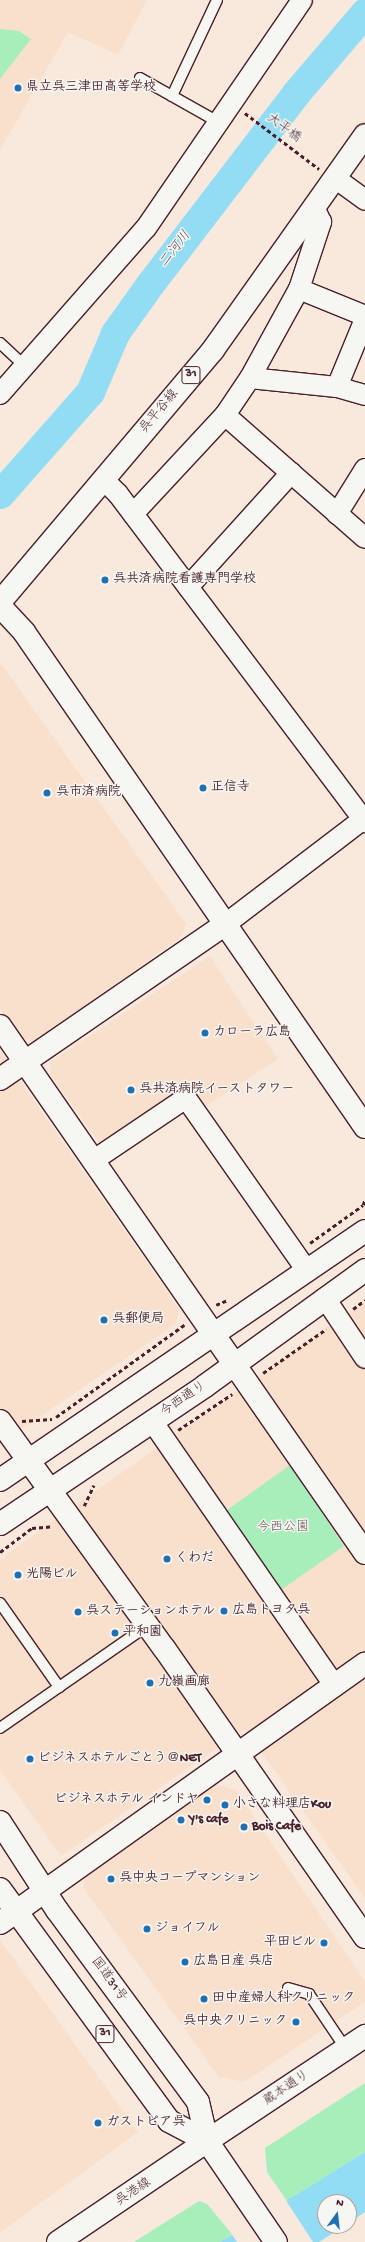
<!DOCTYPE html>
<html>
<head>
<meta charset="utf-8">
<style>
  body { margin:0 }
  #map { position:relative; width:365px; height:2242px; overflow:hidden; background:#f8e9dc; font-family:"Gochi Hand","Klee One",sans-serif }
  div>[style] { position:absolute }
  .built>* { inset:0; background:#f9e0cd }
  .green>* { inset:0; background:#a7eeba }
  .water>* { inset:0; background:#93ddf4 }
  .pier>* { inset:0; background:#f8e9dc }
  .river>* { height:29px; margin:-14.5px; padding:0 14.5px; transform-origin:14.5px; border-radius:14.5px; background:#93ddf4 }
  .path>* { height:2.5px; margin-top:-1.25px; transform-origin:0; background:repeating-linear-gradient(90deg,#4a1f2b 0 4px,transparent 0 7px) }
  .roads { filter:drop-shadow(1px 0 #4a1f2b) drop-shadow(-1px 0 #4a1f2b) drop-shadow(0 1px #4a1f2b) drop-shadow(0 -1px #4a1f2b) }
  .service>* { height:10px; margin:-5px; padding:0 5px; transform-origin:5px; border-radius:5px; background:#f6f6f2 }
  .minor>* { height:20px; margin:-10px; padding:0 10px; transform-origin:10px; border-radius:10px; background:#f6f6f2 }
  .tertiary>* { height:22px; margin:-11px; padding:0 11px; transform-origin:11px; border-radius:11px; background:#f6f6f2 }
  .secondary>* { height:22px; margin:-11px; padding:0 11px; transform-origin:11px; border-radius:11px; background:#f6f6f2 }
  .primary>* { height:22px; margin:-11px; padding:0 11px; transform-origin:11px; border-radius:11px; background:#f6f6f2 }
  .trunk>* { height:22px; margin:-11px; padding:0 11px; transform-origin:11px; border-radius:11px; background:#f6f6f2 }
  .dots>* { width:11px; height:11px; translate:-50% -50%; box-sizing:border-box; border:2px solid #f6f6f2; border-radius:50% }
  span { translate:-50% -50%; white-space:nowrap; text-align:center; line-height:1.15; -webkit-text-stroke:3px #f6f6f2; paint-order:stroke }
  .shield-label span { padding:1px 3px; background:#f6f6f2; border:1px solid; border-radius:3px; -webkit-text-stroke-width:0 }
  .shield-label { font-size:12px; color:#4a1f2b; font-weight:700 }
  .poi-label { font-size:13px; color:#4a1f2b; font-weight:700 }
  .left { translate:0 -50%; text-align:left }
  .right { translate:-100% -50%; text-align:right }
  .street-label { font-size:13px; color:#4a1f2b }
  .park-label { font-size:13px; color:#61534f }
  .water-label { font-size:14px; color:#5c4e5d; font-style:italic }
  .north { position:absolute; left:317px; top:2194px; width:40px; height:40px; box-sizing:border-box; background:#f6f6f2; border:1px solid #b1a0a2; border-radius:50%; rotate:15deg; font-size:11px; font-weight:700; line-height:16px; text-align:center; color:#4a1f2b }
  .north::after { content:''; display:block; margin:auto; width:14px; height:18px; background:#1f6fb2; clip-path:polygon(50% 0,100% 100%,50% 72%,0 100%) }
</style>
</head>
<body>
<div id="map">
  <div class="built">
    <i style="clip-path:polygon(0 0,147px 0,118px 55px,68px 32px,0 150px)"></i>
    <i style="clip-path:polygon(0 662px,186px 924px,182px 936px,33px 1043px,17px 1034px,0 1008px)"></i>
    <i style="clip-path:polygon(210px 956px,278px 1059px,200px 1110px,187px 1089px,103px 1148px,51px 1076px,50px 1062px)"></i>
    <i style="clip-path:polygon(0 1052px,179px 1309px,176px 1324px,0 1444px)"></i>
    <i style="clip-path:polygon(365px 1300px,365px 1898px,245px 1729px,61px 1856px,0 1770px,0 1559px)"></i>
    <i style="clip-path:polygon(217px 1784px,236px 1790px,365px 1982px,365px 2002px,244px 2082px,219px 2077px,83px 1887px,86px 1877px)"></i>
    <i style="clip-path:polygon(0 1940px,138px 2132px,1px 2232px,0 2231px)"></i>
  </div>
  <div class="green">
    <i style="clip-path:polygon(0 29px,19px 31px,31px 39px,0 79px)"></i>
    <i style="clip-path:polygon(290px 1465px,344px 1546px,278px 1592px,223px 1513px)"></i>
    <i style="clip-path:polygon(365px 2083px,365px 2152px,287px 2201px,267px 2172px,265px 2148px)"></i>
    <i style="clip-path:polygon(199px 2201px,207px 2204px,232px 2234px,220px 2242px,134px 2242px)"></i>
  </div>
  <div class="water">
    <i style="clip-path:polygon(365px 2152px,365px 2212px,349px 2223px,349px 2202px,325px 2202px,325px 2226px,344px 2226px,319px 2242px,220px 2242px)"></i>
  </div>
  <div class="pier">
    <i style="clip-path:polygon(285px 2199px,313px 2242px,237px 2242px,231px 2233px)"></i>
  </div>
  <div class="river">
    <i style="left:0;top:494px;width:136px;rotate:-48.6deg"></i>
    <i style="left:90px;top:392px;width:64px;rotate:-67deg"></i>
    <i style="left:115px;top:333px;width:60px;rotate:-54.5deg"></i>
    <i style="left:150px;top:284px;width:240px;rotate:-52.6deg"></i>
    <i style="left:296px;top:93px;width:106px;rotate:-49.6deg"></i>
  </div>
  <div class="path">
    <i style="left:245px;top:113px;width:93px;rotate:37.1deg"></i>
    <i style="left:310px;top:1243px;width:65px;rotate:-35.6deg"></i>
    <i style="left:363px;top:1205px;width:6px;rotate:-72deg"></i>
    <i style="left:216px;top:1305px;width:13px;rotate:-23deg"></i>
    <i style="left:353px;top:1309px;width:15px;rotate:-37deg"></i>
    <i style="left:263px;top:1373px;width:77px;rotate:-34.9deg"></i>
    <i style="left:56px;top:1417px;width:158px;rotate:-35.7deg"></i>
    <i style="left:22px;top:1421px;width:30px;rotate:-4deg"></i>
    <i style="left:178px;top:1430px;width:65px;rotate:-33.7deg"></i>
    <i style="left:84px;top:1506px;width:23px;rotate:-65deg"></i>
    <i style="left:0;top:1552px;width:40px;rotate:-37deg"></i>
    <i style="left:32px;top:1528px;width:21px;rotate:-5deg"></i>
  </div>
  <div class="roads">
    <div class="service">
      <i style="left:140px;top:78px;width:90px;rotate:29.4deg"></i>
      <i style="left:172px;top:96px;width:106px;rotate:-64.9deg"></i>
      <i style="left:0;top:343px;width:35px;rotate:43deg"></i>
      <i style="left:0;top:1603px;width:103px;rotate:54.9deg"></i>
      <i style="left:0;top:1728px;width:180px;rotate:-34.8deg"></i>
      <i style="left:288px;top:1988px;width:22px;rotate:16deg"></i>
      <i style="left:309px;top:1994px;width:66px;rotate:56.1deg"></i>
    </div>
    <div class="minor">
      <i style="left:335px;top:178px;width:37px;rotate:36deg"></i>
      <i style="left:299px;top:289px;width:71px;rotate:22.2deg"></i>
      <i style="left:250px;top:378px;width:87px;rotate:5.9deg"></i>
      <i style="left:337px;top:387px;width:29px;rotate:16deg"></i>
      <i style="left:337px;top:387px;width:74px;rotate:-67.6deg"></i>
      <i style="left:0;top:394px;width:221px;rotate:-48.7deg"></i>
      <i style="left:146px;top:228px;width:276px;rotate:-55.6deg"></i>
      <i style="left:225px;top:415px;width:186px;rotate:41.3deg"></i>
      <i style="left:104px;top:480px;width:20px;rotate:45deg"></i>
      <i style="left:118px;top:494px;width:411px;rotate:53deg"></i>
      <i style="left:133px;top:514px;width:135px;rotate:-47.1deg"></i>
      <i style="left:225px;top:415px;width:45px;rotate:-56deg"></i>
      <i style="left:250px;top:378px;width:102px;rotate:-61.2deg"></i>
      <i style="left:299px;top:289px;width:71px;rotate:-71.8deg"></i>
      <i style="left:321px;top:222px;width:17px;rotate:-115deg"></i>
      <i style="left:337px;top:514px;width:53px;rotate:-58.1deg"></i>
      <i style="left:188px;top:587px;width:154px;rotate:-47.9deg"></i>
      <i style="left:227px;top:923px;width:173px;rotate:-37.3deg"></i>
      <i style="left:94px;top:1160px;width:111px;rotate:-34deg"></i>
      <i style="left:186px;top:1098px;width:211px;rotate:55deg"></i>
      <i style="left:325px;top:1298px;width:72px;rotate:56.3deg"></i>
      <i style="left:152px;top:1421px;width:322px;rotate:55.4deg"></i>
    </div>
    <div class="tertiary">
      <i style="left:0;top:606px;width:35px;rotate:47deg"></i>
      <i style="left:24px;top:632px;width:601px;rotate:55.44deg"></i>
      <i style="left:0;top:1026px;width:641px;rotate:55.29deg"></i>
      <i style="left:0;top:1079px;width:275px;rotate:-34.5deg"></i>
      <i style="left:0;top:1421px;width:280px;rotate:54.2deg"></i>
      <i style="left:164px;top:1648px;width:352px;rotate:55.2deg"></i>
      <i style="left:0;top:1480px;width:442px;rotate:-34.3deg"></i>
      <i style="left:0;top:1524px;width:247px;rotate:-33.9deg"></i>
      <i style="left:205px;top:1386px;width:198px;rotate:-35.9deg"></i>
      <i style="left:0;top:1923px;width:448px;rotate:-35.4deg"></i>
      <i style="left:207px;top:2141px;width:190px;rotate:-33.6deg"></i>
    </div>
    <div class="secondary">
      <i style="left:58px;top:2242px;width:180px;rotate:-34.1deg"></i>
    </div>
    <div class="primary">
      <i style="left:0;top:602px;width:330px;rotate:-49.8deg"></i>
      <i style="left:213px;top:350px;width:263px;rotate:-54.7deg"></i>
    </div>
    <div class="trunk">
      <i style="left:0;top:1822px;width:105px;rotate:57.1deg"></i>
      <i style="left:57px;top:1910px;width:238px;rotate:53.7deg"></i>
      <i style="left:198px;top:2102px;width:40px;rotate:77deg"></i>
      <i style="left:207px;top:2141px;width:122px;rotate:55.7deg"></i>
      <i style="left:0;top:1889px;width:287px;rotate:53.9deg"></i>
      <i style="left:169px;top:2121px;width:43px;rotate:27.8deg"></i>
    </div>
  </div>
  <div class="dots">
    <i style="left:18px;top:88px;background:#1f6fb2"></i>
    <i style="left:105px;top:580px;background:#1f6fb2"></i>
    <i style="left:203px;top:788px;background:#1f6fb2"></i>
    <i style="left:47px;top:793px;background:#1f6fb2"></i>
    <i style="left:205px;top:1033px;background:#1f6fb2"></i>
    <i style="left:131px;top:1090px;background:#1f6fb2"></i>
    <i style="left:104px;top:1320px;background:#1f6fb2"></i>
    <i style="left:167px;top:1559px;background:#1f6fb2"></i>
    <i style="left:18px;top:1575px;background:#1f6fb2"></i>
    <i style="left:224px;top:1611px;background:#1f6fb2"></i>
    <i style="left:78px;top:1612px;background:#1f6fb2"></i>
    <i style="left:115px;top:1633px;background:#1f6fb2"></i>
    <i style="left:150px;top:1683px;background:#1f6fb2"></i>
    <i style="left:30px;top:1759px;background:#1f6fb2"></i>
    <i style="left:207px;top:1800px;background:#1f6fb2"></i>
    <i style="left:225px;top:1805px;background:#1f6fb2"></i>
    <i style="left:181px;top:1820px;background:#1f6fb2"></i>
    <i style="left:244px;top:1827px;background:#1f6fb2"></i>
    <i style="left:111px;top:1879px;background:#1f6fb2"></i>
    <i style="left:147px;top:1929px;background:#1f6fb2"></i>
    <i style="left:324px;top:1943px;background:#1f6fb2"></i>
    <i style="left:185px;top:1962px;background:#1f6fb2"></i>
    <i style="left:204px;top:1999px;background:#1f6fb2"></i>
    <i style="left:296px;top:2022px;background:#1f6fb2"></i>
    <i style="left:98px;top:2123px;background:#1f6fb2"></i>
  </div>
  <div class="shield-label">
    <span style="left:191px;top:375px">31</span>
    <span style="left:105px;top:2034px">31</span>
  </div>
  <div class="poi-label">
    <span class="left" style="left:26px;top:88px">県立呉三津田高等学校</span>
    <span class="left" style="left:113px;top:580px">呉共済病院看護専門学校</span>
    <span class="left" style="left:211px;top:788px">正信寺</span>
    <span class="left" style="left:56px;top:793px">呉市済病院</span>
    <span class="left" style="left:213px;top:1033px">カローラ広島</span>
    <span class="left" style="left:139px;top:1090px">呉共済病院イーストタワー</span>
    <span class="left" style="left:112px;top:1320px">呉郵便局</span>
    <span class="left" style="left:175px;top:1559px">くわだ</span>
    <span class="left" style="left:26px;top:1575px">光陽ビル</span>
    <span class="left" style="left:232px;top:1611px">広島トヨタ呉</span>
    <span class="left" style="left:86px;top:1612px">呉ステーションホテル</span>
    <span class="left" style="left:123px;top:1633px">平和園</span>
    <span class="left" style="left:158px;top:1683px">九嶺画廊</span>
    <span class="left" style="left:38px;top:1759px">ビジネスホテルごとう＠NET</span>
    <span class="right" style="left:199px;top:1800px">ビジネスホテル インドヤ</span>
    <span class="left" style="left:233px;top:1805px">小さな料理店Kou</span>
    <span class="left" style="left:189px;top:1820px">Y's cafe</span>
    <span class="left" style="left:252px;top:1827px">Bois Cafe</span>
    <span class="left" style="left:119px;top:1879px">呉中央コープマンション</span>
    <span class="left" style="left:155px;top:1929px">ジョイフル</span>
    <span class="right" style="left:316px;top:1943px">平田ビル</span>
    <span class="left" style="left:193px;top:1962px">広島日産 呉店</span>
    <span class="left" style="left:212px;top:1999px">田中産婦人科クリニック</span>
    <span class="right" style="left:287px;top:2022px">呉中央クリニック</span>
    <span class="left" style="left:106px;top:2123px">ガストピア呉</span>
  </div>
  <div class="street-label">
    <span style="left:283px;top:129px;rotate:37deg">大平橋</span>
    <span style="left:160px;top:412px;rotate:-50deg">呉平谷線</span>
    <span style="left:184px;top:1400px;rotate:-34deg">今西通り</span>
    <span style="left:108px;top:1980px;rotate:54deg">国道31号</span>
    <span style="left:287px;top:2089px;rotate:-34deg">蔵本通り</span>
    <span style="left:134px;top:2193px;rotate:-33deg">呉港線</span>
  </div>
  <div class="park-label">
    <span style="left:283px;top:1528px">今西公園</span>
  </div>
  <div class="water-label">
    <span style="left:176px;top:250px;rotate:-52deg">二河川</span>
  </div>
  <div class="north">N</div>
</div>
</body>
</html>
